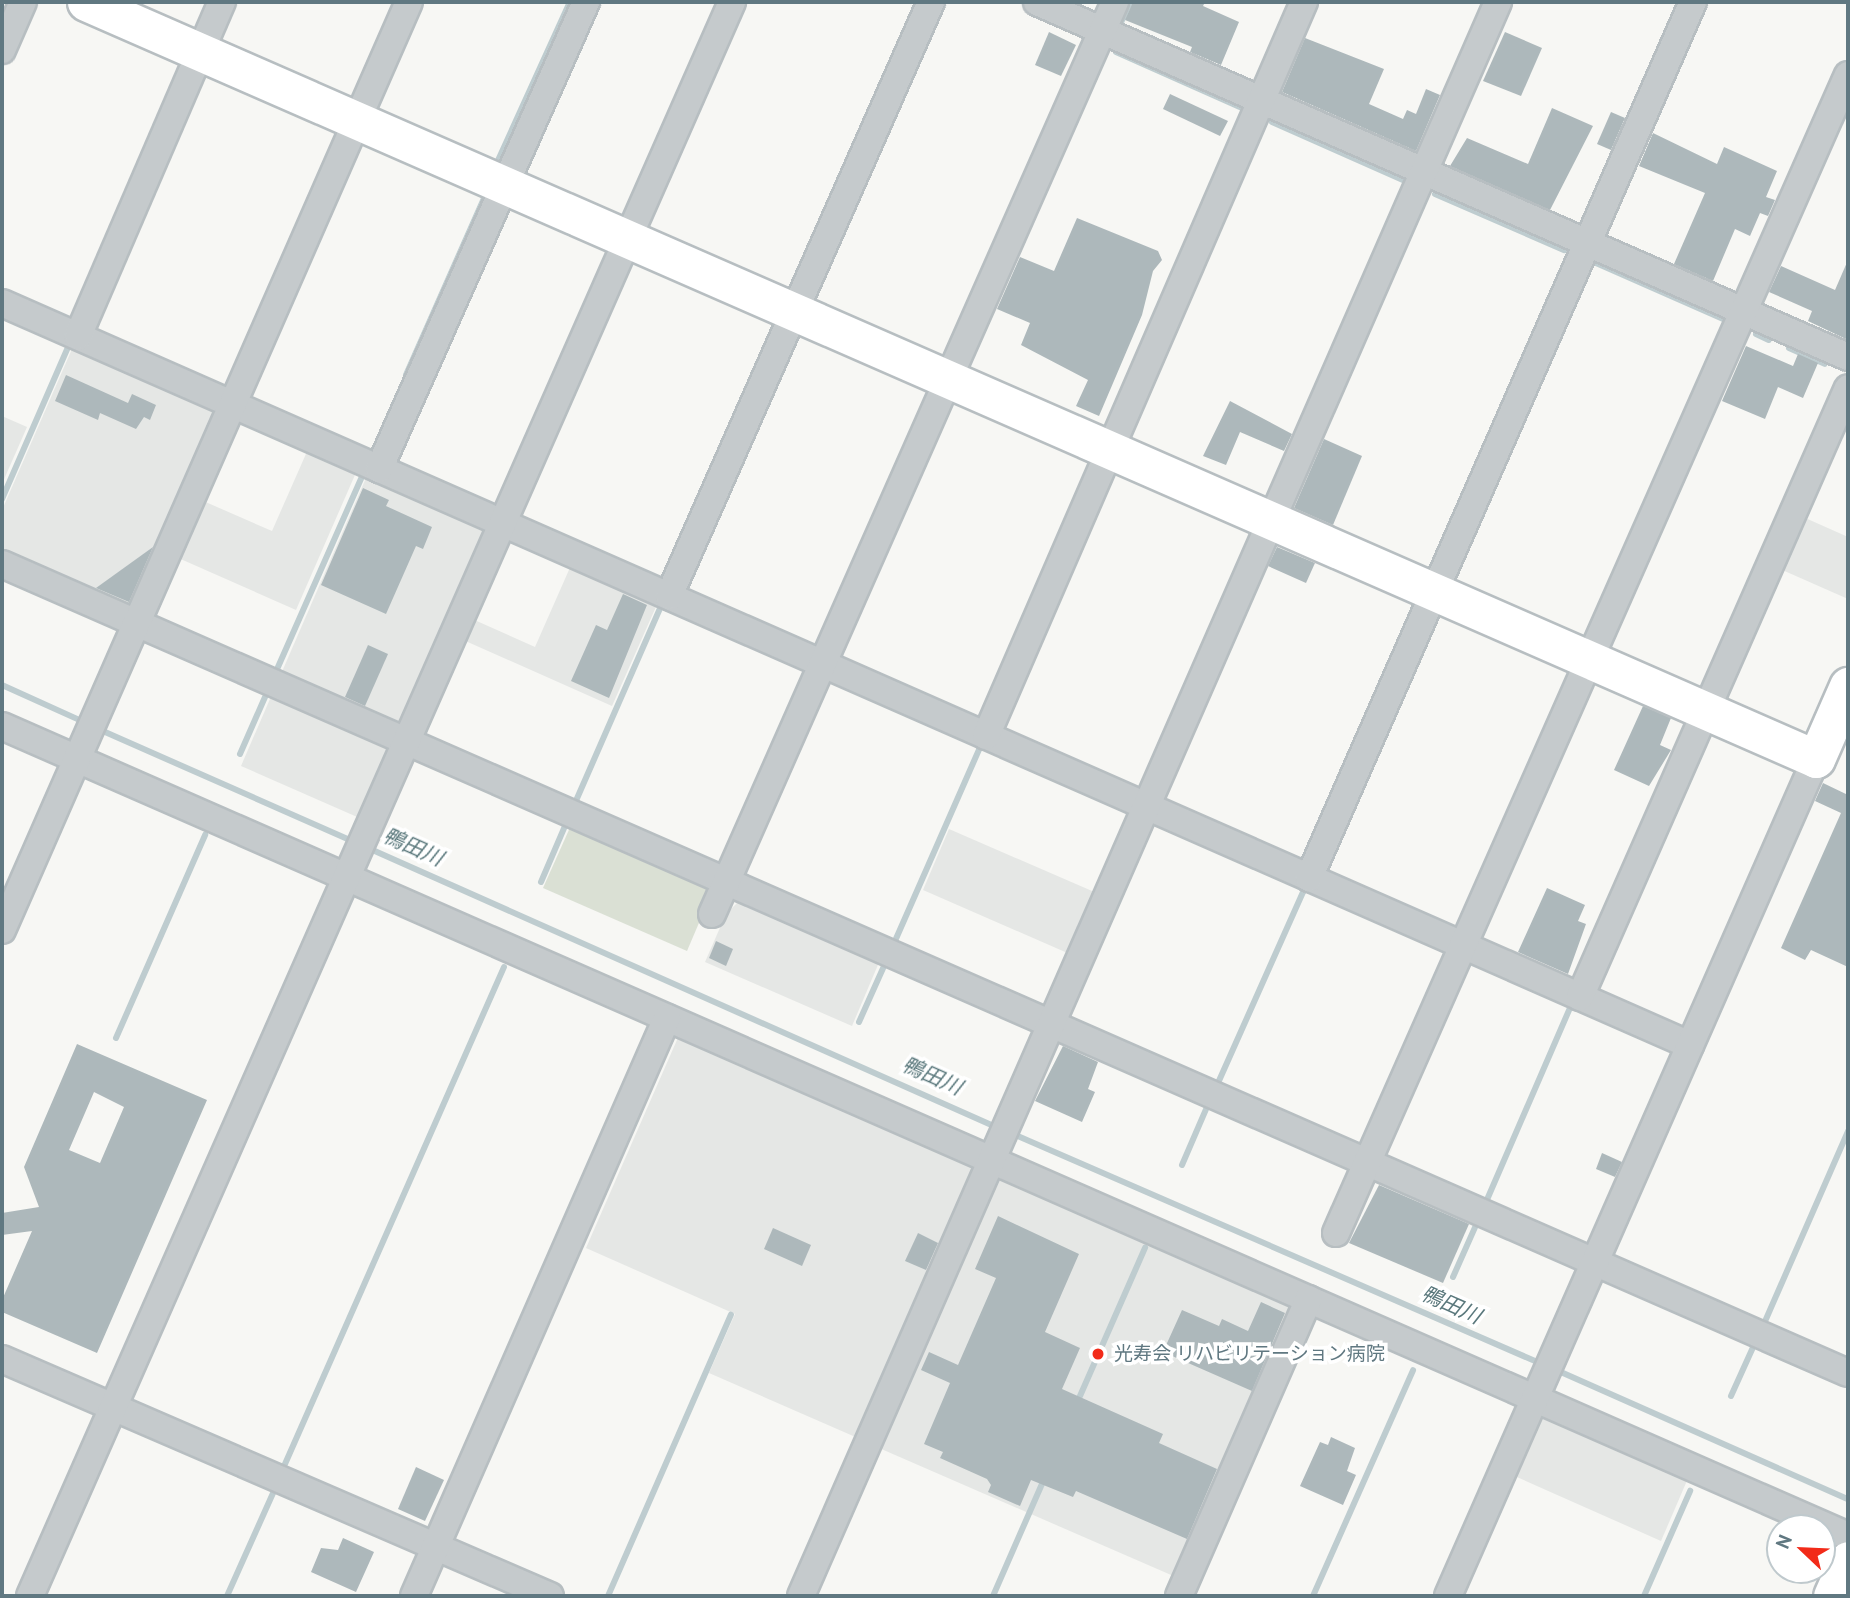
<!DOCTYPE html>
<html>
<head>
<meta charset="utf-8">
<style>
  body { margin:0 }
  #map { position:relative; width:1850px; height:1598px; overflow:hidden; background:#f7f7f4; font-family:"PT Sans","Noto Sans JP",sans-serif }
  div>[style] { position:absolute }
  .built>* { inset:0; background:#e5e7e5 }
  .green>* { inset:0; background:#dae0d4 }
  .stream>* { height:6px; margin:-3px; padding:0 3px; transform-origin:3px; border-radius:3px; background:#becccf }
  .building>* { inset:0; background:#adb8bb }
  .roads { filter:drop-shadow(2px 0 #b7bec1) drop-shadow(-2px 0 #b7bec1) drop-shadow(0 2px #b7bec1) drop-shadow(0 -2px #b7bec1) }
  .street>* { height:26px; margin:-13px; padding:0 13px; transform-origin:13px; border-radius:13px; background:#c5cacc }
  .secondary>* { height:37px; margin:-18.5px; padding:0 18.5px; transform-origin:18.5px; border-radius:18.5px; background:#fff }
  .dots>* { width:19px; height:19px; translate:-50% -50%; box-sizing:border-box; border:4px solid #fff; border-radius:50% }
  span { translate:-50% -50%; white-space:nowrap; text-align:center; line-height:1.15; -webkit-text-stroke:7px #fff; paint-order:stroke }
  .poi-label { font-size:19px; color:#607881 }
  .left { translate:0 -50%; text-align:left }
  .water-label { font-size:21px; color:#5a787c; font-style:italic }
  .frame { position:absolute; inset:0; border:4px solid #607881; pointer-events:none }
  .north { position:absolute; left:1766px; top:1514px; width:70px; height:70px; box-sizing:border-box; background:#fff; border:2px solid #bfc9cd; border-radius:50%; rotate:293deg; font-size:19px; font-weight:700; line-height:28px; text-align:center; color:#607881 }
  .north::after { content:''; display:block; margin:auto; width:24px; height:32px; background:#f22b19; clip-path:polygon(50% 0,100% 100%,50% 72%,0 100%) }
</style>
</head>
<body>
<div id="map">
  <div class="built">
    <i style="clip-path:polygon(75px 342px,216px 404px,220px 414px,135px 606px,127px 608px,2px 553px,2px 510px)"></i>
    <i style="clip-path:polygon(2px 416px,27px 427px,2px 484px)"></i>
    <i style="clip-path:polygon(309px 447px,358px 468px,296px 610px,176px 557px,201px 500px,272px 531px)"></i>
    <i style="clip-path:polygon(369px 471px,485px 522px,487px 532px,405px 719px,395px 724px,281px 674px)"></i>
    <i style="clip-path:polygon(1803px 517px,1848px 537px,1848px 599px,1780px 569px)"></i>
    <i style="clip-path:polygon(572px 563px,659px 600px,612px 706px,461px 639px,470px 618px,535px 647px)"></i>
    <i style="clip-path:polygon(273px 692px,389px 742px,392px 754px,364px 820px,241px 766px)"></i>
    <i style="clip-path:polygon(949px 829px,1099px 894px,1072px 955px,923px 890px)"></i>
    <i style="clip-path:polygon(741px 899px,880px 960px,852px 1026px,705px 962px,726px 914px)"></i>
    <i style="clip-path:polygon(680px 1033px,969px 1160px,973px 1172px,860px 1439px,709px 1373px,735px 1314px,586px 1248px)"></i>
    <i style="clip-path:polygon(999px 1175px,1297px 1306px,1178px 1578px,879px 1448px)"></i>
    <i style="clip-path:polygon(1542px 1412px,1689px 1476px,1661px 1541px,1510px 1474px)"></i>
  </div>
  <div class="green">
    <i style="clip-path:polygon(572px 823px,713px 890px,687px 951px,543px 888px)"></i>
  </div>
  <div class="stream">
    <i style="left:1119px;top:27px;width:27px;rotate:-66deg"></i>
    <i style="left:1116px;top:52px;width:138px;rotate:24deg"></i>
    <i style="left:1272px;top:122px;width:145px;rotate:23.9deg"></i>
    <i style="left:495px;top:167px;width:181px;rotate:-65.6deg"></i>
    <i style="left:1435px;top:194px;width:141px;rotate:23.5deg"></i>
    <i style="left:1596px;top:263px;width:139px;rotate:23.8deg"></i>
    <i style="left:1756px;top:334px;width:14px;rotate:25deg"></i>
    <i style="left:1789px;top:348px;width:39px;rotate:24deg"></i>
    <i style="left:406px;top:375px;width:198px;rotate:-66.2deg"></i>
    <i style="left:2px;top:499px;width:166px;rotate:-66.5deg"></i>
    <i style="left:278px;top:667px;width:206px;rotate:-66.2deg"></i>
    <i style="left:2px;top:685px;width:92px;rotate:24.3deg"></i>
    <i style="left:96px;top:728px;width:283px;rotate:23.8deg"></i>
    <i style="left:240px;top:754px;width:62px;rotate:-66.3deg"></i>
    <i style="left:575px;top:803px;width:213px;rotate:-66.4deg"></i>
    <i style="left:368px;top:848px;width:689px;rotate:23.96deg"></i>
    <i style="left:541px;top:882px;width:61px;rotate:-66.8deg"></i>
    <i style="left:895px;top:941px;width:212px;rotate:-66.3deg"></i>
    <i style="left:859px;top:1022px;width:61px;rotate:-65.9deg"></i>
    <i style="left:116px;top:1038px;width:222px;rotate:-66.3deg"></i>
    <i style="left:1218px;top:1083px;width:211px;rotate:-66deg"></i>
    <i style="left:1011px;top:1133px;width:581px;rotate:23.52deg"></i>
    <i style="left:1182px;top:1165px;width:63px;rotate:-66.7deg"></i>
    <i style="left:1486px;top:1202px;width:217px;rotate:-66.6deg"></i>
    <i style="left:1453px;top:1277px;width:57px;rotate:-66.1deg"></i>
    <i style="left:1763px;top:1326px;width:213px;rotate:-66.4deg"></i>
    <i style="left:1554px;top:1369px;width:321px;rotate:23.9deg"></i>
    <i style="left:1080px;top:1396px;width:162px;rotate:-66.3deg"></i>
    <i style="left:1731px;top:1396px;width:56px;rotate:-65.7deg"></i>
    <i style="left:285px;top:1464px;width:543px;rotate:-66.22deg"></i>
    <i style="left:227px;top:1596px;width:115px;rotate:-65.9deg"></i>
    <i style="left:608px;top:1596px;width:307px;rotate:-66.4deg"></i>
    <i style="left:993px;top:1596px;width:128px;rotate:-66.4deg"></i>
    <i style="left:1313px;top:1596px;width:247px;rotate:-66.1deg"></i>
    <i style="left:1644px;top:1596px;width:115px;rotate:-66.3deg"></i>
  </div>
  <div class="building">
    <i style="clip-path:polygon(1133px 2px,1205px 2px,1203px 6px,1239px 22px,1221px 65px,1190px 52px,1192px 47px,1125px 20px)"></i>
    <i style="clip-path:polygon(1049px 32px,1076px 45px,1061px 76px,1035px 65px)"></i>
    <i style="clip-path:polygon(1505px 32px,1542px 48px,1521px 96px,1483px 81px)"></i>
    <i style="clip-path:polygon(1305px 38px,1384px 69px,1369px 104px,1403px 119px,1407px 110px,1416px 114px,1426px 89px,1440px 95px,1416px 151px,1282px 92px)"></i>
    <i style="clip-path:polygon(1170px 94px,1228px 121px,1220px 136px,1163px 109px)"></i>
    <i style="clip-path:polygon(1552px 108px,1593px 126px,1550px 210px,1450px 166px,1467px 138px,1528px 164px)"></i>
    <i style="clip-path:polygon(1611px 112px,1625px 118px,1611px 150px,1597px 144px)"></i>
    <i style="clip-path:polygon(1653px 133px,1717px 164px,1724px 147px,1777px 171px,1766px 197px,1775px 200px,1768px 216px,1760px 213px,1750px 236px,1735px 229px,1713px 281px,1674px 264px,1705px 193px,1639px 166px)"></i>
    <i style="clip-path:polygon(1077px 218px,1158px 251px,1162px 260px,1153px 271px,1142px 315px,1099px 416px,1076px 406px,1088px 380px,1021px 345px,1030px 323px,997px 309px,1020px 257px,1054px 271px)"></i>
    <i style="clip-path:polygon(1848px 260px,1848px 340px,1808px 321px,1812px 311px,1769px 292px,1781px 266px,1835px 290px)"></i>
    <i style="clip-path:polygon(1746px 346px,1793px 366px,1798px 354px,1818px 363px,1803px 398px,1778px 387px,1765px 419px,1722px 401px)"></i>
    <i style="clip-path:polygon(66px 375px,128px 403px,132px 394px,156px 405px,150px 420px,144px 417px,136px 429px,100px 413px,98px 420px,55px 401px)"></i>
    <i style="clip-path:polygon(1230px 401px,1292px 434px,1284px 451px,1240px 432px,1226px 465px,1203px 456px)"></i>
    <i style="clip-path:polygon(1324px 439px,1362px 456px,1333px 525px,1294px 508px)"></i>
    <i style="clip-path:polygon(363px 488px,389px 500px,386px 506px,432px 527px,423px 549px,416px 546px,386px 614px,321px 585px)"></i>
    <i style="clip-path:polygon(153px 547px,129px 602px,96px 588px)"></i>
    <i style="clip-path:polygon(1277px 547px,1315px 563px,1306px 583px,1268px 566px)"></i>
    <i style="clip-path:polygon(623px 594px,647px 605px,609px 698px,571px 681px,596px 625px,607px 630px)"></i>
    <i style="clip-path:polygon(368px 645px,388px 654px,365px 706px,345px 697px)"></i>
    <i style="clip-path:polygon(1643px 706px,1671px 718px,1660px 745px,1671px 750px,1649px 786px,1614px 770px)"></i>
    <i style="clip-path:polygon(1823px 783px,1848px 795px,1848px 967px,1811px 950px,1805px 960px,1781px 948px,1841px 813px,1815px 801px)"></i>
    <i style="clip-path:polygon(1547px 888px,1585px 905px,1578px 921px,1586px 924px,1568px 974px,1518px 952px)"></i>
    <i style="clip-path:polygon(716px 941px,733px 949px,726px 966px,709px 958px)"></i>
    <i style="clip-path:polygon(evenodd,77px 1044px,207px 1100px,97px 1353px,2px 1312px,2px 1300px,32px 1231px,2px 1235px,2px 1213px,39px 1207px,24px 1167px,77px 1044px,94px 1092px,124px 1107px,100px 1163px,69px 1150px,94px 1092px)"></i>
    <i style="clip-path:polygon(1063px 1046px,1098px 1062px,1088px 1089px,1095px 1092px,1082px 1122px,1035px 1101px)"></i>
    <i style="clip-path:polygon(1602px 1153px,1622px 1162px,1615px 1177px,1596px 1169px)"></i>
    <i style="clip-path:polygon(1379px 1185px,1469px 1224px,1443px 1283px,1349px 1243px)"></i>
    <i style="clip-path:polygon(998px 1216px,1079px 1254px,1045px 1332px,1080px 1348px,1062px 1389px,1163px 1434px,1159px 1443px,1217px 1469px,1187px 1539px,1076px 1491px,1073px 1497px,1031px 1480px,1020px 1506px,988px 1492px,991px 1485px,987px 1479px,940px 1458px,943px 1452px,924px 1444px,950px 1383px,921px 1370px,929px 1352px,958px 1365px,996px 1278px,975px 1269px)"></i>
    <i style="clip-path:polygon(773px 1228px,811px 1245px,802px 1266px,764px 1249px)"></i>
    <i style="clip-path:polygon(918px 1233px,938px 1243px,926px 1270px,905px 1261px)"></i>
    <i style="clip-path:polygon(1261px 1302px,1285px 1313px,1252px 1391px,1163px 1352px,1182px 1310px,1219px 1326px,1222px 1319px,1248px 1331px)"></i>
    <i style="clip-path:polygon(1331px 1437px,1355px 1448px,1347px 1471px,1356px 1475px,1343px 1505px,1300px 1486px,1320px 1442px,1328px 1445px)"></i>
    <i style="clip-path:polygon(416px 1467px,444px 1480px,425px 1521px,398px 1509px)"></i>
    <i style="clip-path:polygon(343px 1538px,374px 1552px,356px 1592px,311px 1572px,321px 1548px,338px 1550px)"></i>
  </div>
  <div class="roads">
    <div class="street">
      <i style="left:1037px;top:2px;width:885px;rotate:23.64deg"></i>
      <i style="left:2px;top:50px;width:52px;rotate:-66.4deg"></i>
      <i style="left:2px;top:303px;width:1844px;rotate:23.73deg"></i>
      <i style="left:78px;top:336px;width:364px;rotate:-66.7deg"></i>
      <i style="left:379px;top:469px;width:511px;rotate:-66.09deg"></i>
      <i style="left:2px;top:564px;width:2015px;rotate:23.67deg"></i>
      <i style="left:669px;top:596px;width:649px;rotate:-66.2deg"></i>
      <i style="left:2px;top:726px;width:2016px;rotate:23.69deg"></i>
      <i style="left:986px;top:736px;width:800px;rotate:-66.58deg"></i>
      <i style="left:1309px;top:878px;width:956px;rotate:-66.33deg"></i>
      <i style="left:712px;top:914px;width:997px;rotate:-66.16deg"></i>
      <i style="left:2px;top:930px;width:1013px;rotate:-66.32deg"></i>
      <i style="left:1580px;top:997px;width:665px;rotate:-66.25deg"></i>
      <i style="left:1336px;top:1233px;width:1266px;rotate:-66.15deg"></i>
      <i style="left:2px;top:1359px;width:597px;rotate:23.39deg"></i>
      <i style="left:30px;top:1596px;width:1742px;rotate:-66.23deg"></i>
      <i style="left:414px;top:1596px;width:631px;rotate:-66.36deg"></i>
      <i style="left:801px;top:1596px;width:1740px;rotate:-66.38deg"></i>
      <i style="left:1179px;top:1596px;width:324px;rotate:-66.4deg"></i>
      <i style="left:1448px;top:1596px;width:914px;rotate:-66.27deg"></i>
    </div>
    <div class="secondary">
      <i style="left:86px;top:2px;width:1888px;rotate:23.63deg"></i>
      <i style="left:1816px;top:759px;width:80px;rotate:-66.3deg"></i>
      <i style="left:1832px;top:1596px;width:39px;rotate:-66deg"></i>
    </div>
  </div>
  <div class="dots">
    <i style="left:1098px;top:1354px;background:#f22b19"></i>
  </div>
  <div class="poi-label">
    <span class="left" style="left:1114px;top:1354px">光寿会 リハビリテーション病院</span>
  </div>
  <div class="water-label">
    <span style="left:413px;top:847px;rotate:24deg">鴨田川</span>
    <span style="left:932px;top:1076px;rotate:24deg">鴨田川</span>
    <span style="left:1451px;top:1305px;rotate:24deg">鴨田川</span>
  </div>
  <div class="frame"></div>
  <div class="north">N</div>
</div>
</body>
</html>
